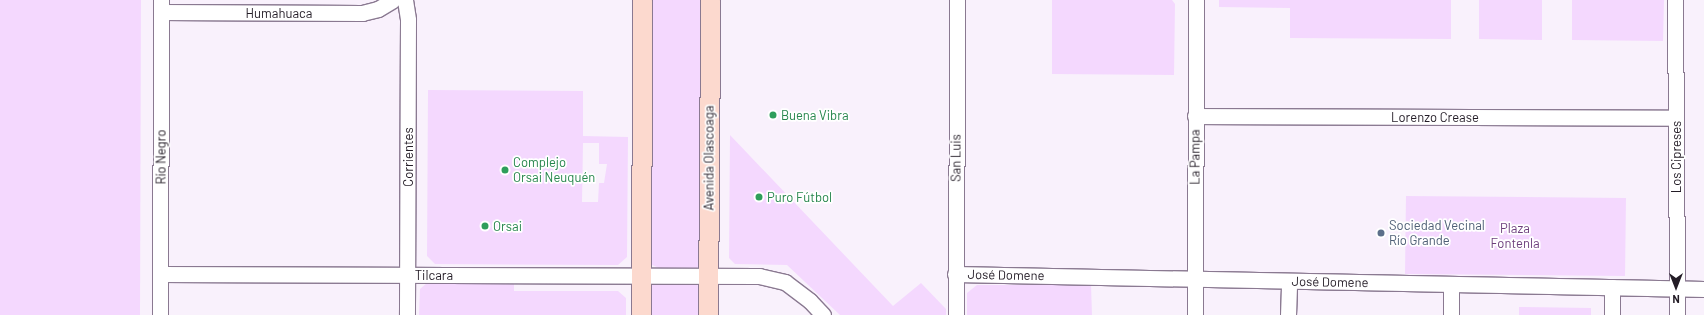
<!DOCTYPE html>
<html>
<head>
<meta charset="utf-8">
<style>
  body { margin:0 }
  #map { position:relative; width:1704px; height:315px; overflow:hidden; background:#f9f1fc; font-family:Barlow,sans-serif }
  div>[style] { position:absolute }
  .green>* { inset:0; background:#f4d8fe }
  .roads { filter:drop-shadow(1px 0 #8a7991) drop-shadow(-1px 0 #8a7991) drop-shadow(0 1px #8a7991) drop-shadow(0 -1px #8a7991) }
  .minor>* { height:15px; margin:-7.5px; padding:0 7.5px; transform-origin:7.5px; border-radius:7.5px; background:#fff }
  .major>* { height:19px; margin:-9.5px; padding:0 9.5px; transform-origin:9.5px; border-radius:9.5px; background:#fcd9ce }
  .dots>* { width:11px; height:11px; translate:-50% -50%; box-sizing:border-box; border:2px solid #fff; border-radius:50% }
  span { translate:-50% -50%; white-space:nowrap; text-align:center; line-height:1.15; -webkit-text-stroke:3.5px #fff; paint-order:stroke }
  .street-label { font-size:13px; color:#231c26 }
  .leisure-label { font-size:13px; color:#27864d }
  .left { translate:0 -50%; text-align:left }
  .service-label { font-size:13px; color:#4e5e75 }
  .park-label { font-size:13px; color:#6e3f7d }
  .north { position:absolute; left:1656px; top:267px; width:40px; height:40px; -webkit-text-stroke:3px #fff; paint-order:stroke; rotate:180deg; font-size:11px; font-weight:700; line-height:16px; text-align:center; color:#231c26 }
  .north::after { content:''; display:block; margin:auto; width:14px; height:18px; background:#231c26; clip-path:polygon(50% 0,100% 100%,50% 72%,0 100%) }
</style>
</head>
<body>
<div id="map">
  <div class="green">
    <i style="clip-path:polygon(0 0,141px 0,140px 315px,0 315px)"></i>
    <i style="clip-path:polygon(650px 0,703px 0,700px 266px,697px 268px,659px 268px,650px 264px)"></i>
    <i style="clip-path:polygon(1052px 0,1172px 0,1175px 4px,1174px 75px,1052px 74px)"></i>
    <i style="clip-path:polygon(1219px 0,1451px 0,1451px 39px,1290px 38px,1290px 8px,1219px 7px)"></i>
    <i style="clip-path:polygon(1479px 0,1542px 0,1542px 40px,1479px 39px)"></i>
    <i style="clip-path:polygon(1572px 0,1664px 0,1663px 41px,1572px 40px)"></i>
    <i style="clip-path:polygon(evenodd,428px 90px,583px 91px,583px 136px,628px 137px,627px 257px,618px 265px,435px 264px,427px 256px,428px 90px,583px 143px,599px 143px,599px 164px,607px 164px,604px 183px,599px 183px,598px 202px,582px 202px,583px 143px)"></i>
    <i style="clip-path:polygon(730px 135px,893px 306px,921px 283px,946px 309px,946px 315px,840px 315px,787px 265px,735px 264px,729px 258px)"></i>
    <i style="clip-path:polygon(1406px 196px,1626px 198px,1625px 276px,1405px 274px)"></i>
    <i style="clip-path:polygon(692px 282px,699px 286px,703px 315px,649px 315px,649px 289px,654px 283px)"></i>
    <i style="clip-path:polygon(427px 283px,514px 283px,514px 291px,618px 291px,626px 298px,626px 315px,419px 315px,420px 289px)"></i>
    <i style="clip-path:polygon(977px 285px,1091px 285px,1092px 315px,967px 315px,967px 293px)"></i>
    <i style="clip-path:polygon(1519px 307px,1591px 308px,1591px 315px,1519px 315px)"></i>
  </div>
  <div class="roads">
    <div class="minor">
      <i style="left:405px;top:0;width:20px;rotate:81deg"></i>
      <i style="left:408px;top:20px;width:295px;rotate:90.2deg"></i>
      <i style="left:1675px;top:0;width:315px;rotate:89.6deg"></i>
      <i style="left:161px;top:12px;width:201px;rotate:0.3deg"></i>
      <i style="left:362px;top:13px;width:16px;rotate:-14deg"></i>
      <i style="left:378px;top:9px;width:17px;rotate:-31deg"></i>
      <i style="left:1195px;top:116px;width:481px;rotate:0.2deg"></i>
      <i style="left:160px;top:274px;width:599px;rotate:0.19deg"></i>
      <i style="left:759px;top:276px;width:27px;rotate:13deg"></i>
      <i style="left:785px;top:282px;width:31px;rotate:37deg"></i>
      <i style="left:810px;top:301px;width:19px;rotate:47deg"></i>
      <i style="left:955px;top:274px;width:749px;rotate:1.15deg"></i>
      <i style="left:160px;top:315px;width:315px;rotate:-89.8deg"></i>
      <i style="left:956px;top:315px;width:315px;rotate:-89.8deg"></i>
      <i style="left:1195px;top:315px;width:315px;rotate:-89.8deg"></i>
      <i style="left:1288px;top:315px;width:34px;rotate:-88deg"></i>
      <i style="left:1451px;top:315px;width:31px;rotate:-90deg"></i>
      <i style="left:1612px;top:315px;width:28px;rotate:-90deg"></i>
    </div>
    <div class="major">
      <i style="left:641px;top:315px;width:315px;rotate:-89.8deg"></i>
      <i style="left:708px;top:315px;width:315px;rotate:-89.6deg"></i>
    </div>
  </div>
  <div class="dots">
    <i style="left:773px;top:115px;background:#2e9e5b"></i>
    <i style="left:505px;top:170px;background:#2e9e5b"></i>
    <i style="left:759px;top:197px;background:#2e9e5b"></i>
    <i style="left:485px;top:226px;background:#2e9e5b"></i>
    <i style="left:1381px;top:233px;background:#5c6f8a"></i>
  </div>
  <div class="street-label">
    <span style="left:279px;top:13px">Humahuaca</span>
    <span style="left:1435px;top:117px">Lorenzo Crease</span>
    <span style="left:161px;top:157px;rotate:-90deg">Río Negro</span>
    <span style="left:408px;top:157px;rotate:-90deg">Corrientes</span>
    <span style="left:1195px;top:157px;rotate:-90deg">La Pampa</span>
    <span style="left:1676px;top:157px;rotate:-90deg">Los Cipreses</span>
    <span style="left:709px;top:158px;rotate:-90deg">Avenida Olascoaga</span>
    <span style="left:956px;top:158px;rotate:-90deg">San Luis</span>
    <span style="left:434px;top:275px">Tilcara</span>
    <span style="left:1006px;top:275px;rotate:1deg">José Domene</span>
    <span style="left:1330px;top:282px;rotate:1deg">José Domene</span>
  </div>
  <div class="leisure-label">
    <span class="left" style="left:781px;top:115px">Buena Vibra</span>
    <span class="left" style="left:513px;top:170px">Complejo<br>Orsai Neuquén</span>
    <span class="left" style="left:767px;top:197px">Puro Fútbol</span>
    <span class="left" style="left:493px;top:226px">Orsai</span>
  </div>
  <div class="service-label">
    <span class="left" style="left:1389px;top:233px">Sociedad Vecinal<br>Río Grande</span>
  </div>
  <div class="park-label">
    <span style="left:1515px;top:236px">Plaza<br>Fontenla</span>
  </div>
  <div class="north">N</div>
</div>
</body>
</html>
